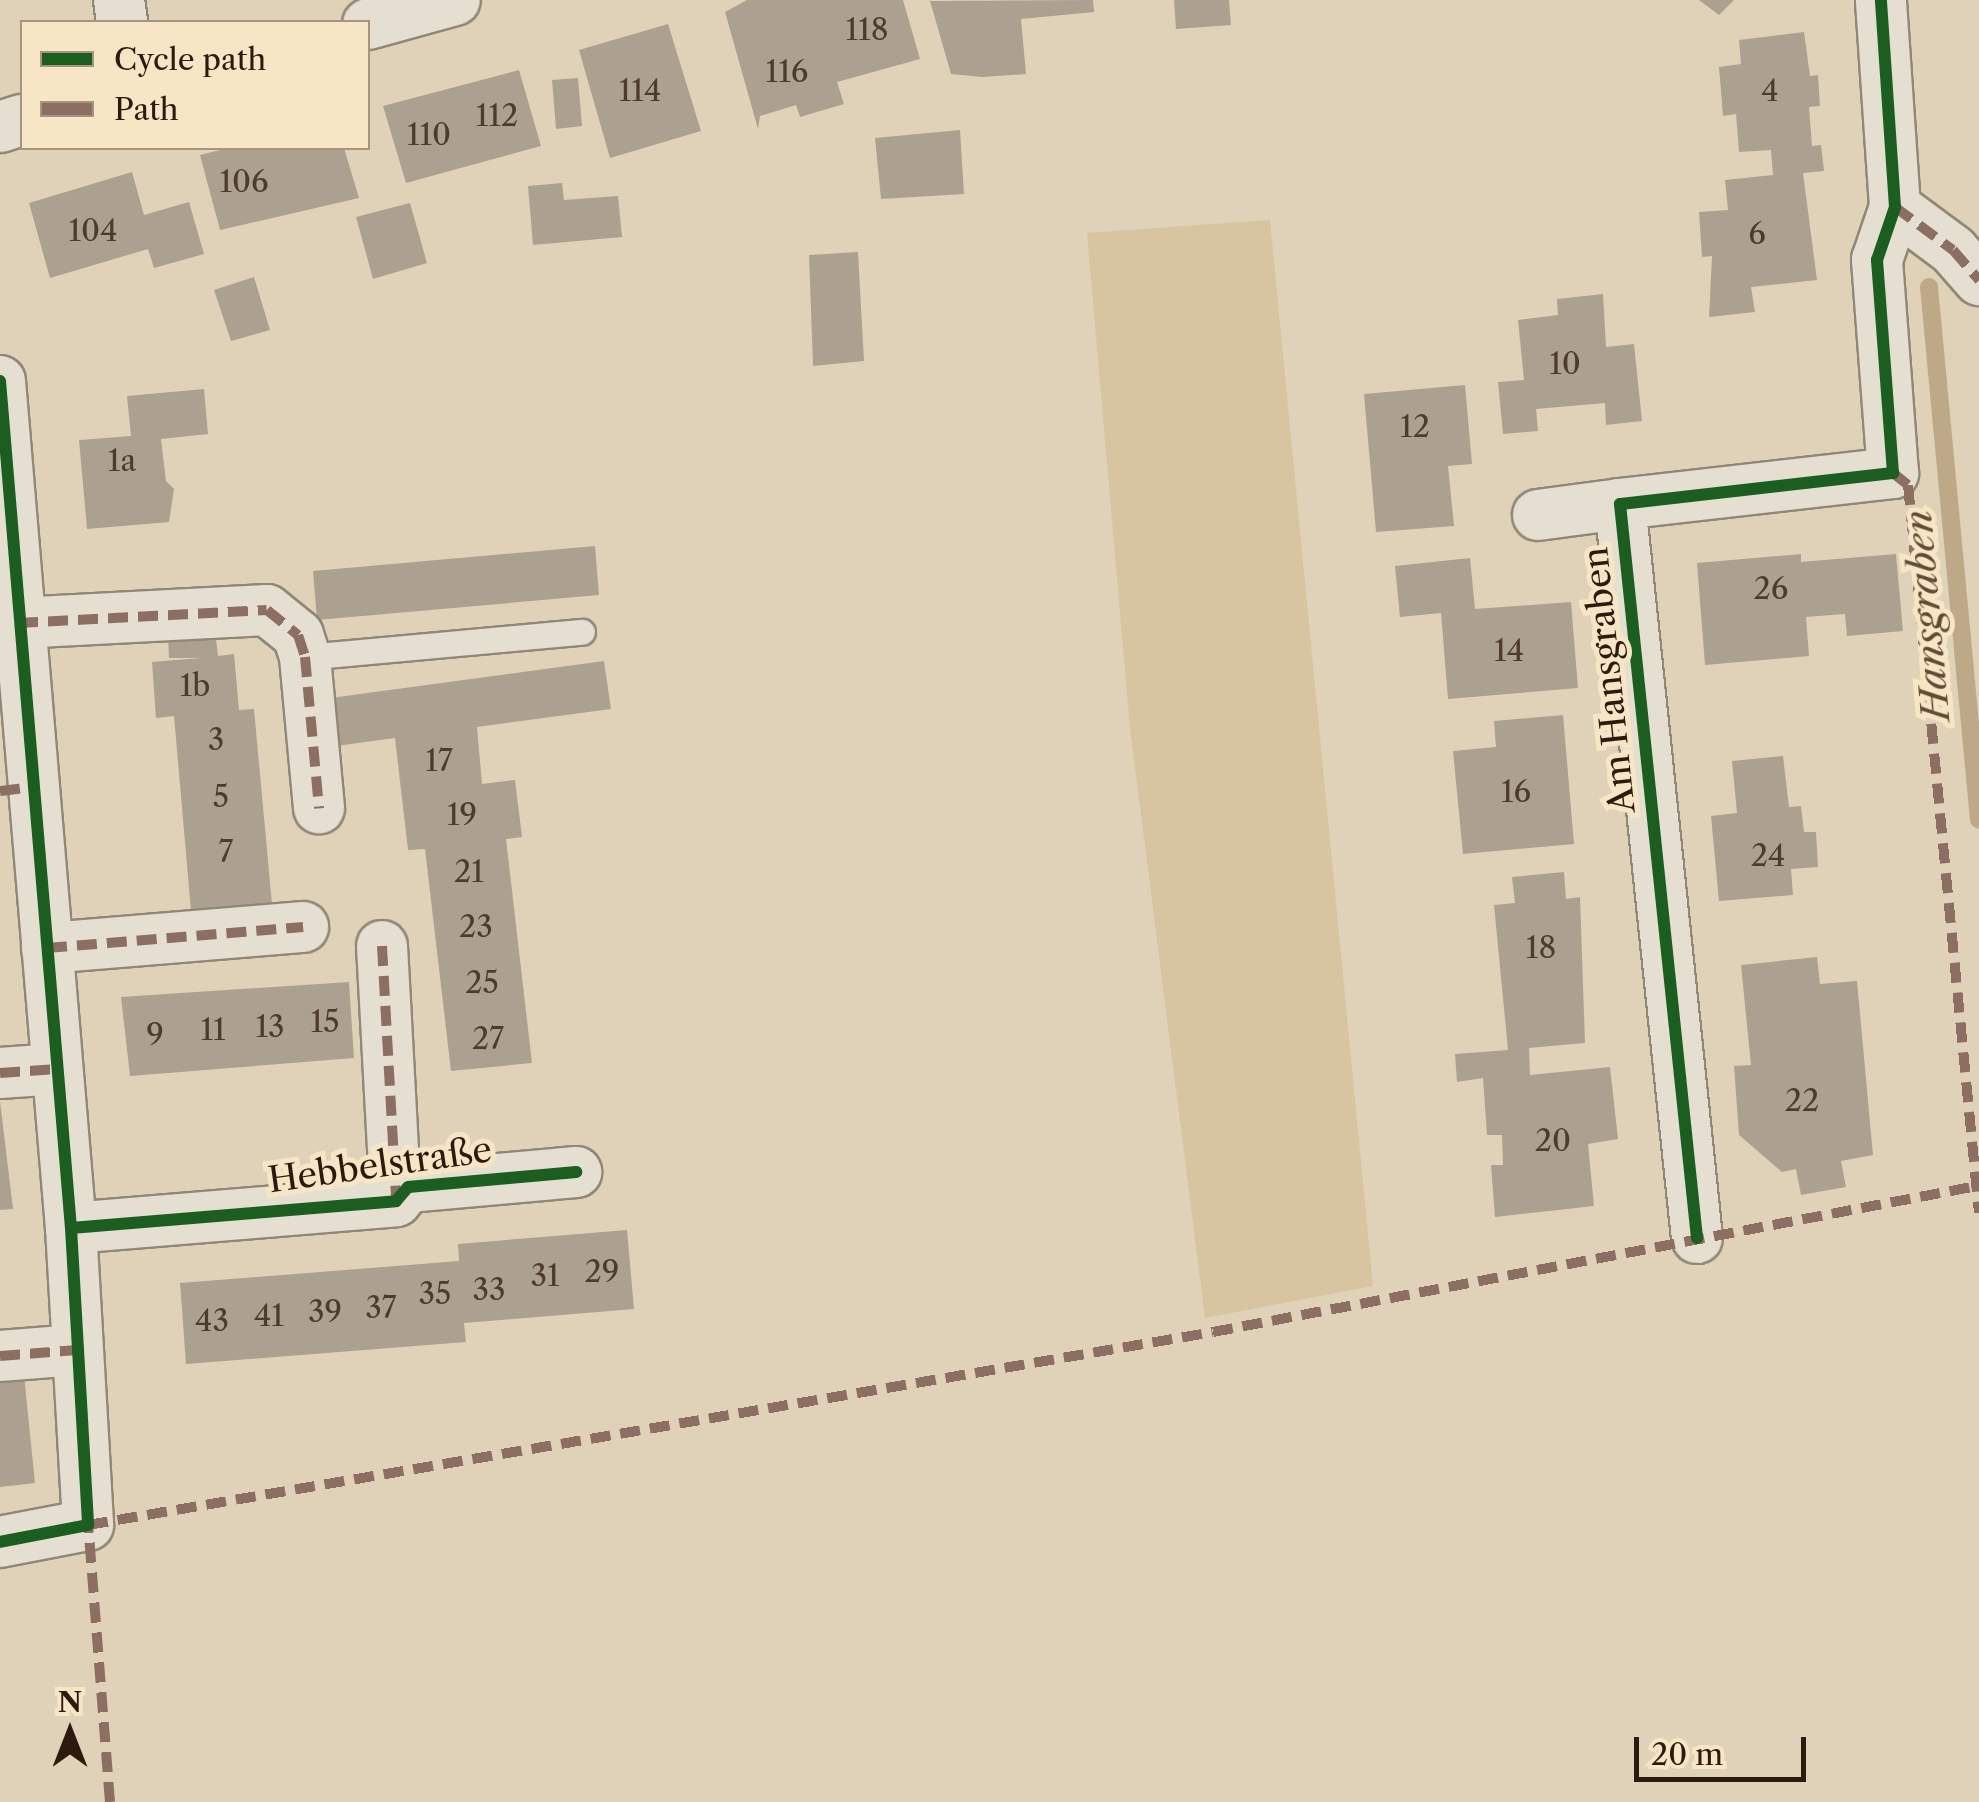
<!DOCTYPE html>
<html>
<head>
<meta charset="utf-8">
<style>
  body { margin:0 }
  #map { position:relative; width:1979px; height:1802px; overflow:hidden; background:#e0d2b8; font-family:"Libre Caslon Text",serif }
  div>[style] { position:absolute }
  .green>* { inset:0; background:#d7c4a0 }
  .stream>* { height:18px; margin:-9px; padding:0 9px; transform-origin:9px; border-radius:9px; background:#bda988 }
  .building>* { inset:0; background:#aca190 }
  .roads { filter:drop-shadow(2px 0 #918777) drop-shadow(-2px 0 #918777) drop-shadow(0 2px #918777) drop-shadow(0 -2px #918777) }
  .service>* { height:25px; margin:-12.5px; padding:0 12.5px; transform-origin:12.5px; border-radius:12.5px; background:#e5dfd2 }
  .minor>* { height:50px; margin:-25px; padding:0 25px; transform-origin:25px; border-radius:25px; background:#e5dfd2 }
  .quiet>* { height:10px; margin-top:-5px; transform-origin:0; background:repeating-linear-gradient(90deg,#8d6e63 0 20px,transparent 0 30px) }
  .cycleway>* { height:12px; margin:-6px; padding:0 6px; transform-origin:6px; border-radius:6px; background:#1b5e20 }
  span { translate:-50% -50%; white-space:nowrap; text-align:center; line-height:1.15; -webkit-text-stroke:10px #f6e6c6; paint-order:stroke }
  .number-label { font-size:30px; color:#4d3b2e }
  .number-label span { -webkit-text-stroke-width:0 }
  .street-label { font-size:35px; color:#2d190d }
  .water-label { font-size:38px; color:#614b36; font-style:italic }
  .legend { position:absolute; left:20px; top:20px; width:350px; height:130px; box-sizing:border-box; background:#f6e6c6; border:2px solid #a6947c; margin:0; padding:12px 18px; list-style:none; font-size:30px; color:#2d190d }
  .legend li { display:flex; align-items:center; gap:20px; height:50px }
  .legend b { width:50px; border:2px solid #a6947c }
  .north { position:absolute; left:20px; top:1682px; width:100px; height:100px; -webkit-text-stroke:8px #f6e6c6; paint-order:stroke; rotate:0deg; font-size:28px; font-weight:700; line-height:40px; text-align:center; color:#2d190d }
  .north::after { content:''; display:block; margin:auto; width:35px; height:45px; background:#2d190d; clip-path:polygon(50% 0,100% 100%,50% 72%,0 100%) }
  .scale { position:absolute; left:1634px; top:1737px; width:172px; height:45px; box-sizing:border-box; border:5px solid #2d190d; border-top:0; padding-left:12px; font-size:30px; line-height:35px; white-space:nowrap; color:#2d190d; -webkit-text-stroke:8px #f6e6c6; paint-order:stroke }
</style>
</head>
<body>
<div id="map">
  <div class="green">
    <i style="clip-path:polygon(1270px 220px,1373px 1286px,1205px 1318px,1130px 728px,1087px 233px)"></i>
  </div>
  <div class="stream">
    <i style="left:1929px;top:287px;width:535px;rotate:84.64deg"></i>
  </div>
  <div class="building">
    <i style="clip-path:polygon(747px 0,903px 0,920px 59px,837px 82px,844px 104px,800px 117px,796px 105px,760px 116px,758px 129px,725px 12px)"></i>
    <i style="clip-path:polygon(1093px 0,1094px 12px,1021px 19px,1026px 74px,982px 77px,951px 74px,930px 1px)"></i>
    <i style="clip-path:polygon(1174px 0,1229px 0,1231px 25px,1176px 29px)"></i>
    <i style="clip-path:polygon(1699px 0,1734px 0,1719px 15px)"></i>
    <i style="clip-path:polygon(668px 24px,701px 131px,610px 158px,579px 50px)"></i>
    <i style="clip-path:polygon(1804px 32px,1810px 76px,1818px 75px,1820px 106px,1809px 107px,1812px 146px,1821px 145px,1824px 171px,1803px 173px,1817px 280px,1751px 287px,1755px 312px,1709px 317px,1712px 256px,1702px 257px,1699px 212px,1728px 210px,1725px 180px,1773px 175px,1771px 150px,1739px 152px,1736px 114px,1723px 116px,1719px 67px,1741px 64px,1739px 40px)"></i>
    <i style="clip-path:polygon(519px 70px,541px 146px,406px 183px,383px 106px)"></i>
    <i style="clip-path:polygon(578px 78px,582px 126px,556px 129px,552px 80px)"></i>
    <i style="clip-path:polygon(960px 130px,964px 194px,881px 199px,875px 138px)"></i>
    <i style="clip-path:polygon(228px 148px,344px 148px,359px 198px,220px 230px,200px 155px)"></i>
    <i style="clip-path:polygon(132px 172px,144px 215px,189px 202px,204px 254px,154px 268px,148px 249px,50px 278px,29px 203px)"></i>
    <i style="clip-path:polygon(562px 183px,564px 200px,618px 196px,622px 237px,533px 245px,528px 186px)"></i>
    <i style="clip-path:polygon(410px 203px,427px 263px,373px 279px,356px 217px)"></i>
    <i style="clip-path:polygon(858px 252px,864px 361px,813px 366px,809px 255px)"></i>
    <i style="clip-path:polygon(254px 277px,270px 330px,231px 341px,214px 290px)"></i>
    <i style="clip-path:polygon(1603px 294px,1606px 347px,1634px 344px,1642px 421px,1606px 425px,1605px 403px,1536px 409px,1538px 431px,1503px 434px,1498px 382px,1524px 380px,1518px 320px,1558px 315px,1557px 299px)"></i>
    <i style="clip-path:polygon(1465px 385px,1472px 464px,1448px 466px,1454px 526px,1376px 532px,1364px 394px)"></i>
    <i style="clip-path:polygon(204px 389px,208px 434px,161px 439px,166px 481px,174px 489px,169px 522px,87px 529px,79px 440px,131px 436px,127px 396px)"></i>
    <i style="clip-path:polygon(595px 546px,599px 595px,317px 620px,313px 571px)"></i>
    <i style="clip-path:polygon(1801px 554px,1801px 562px,1896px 554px,1903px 631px,1847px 636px,1845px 614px,1806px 617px,1809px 656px,1705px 665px,1697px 563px)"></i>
    <i style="clip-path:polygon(1470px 558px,1475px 609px,1571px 602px,1578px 688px,1448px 699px,1441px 613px,1400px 617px,1395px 566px)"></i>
    <i style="clip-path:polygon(215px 630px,218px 656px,234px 654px,239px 710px,254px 709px,272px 904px,191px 911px,174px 716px,156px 718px,152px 662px,201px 658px,169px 658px,168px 635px)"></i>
    <i style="clip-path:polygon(604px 661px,611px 709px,477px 727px,482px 784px,515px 780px,522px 837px,506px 839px,532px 1063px,451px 1071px,425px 849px,408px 850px,395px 738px,329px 747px,323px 699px)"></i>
    <i style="clip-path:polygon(1563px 715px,1574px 844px,1463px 854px,1453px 751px,1496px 747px,1494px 721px)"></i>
    <i style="clip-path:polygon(1783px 756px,1789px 807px,1801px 806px,1804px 832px,1816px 832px,1818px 867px,1791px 869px,1793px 895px,1719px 901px,1711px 816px,1737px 813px,1732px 761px)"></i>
    <i style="clip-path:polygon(1564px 872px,1566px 899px,1580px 897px,1585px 1043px,1529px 1048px,1530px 1075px,1610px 1067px,1618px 1139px,1588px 1144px,1594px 1206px,1495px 1217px,1491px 1165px,1503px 1165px,1502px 1135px,1487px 1135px,1483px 1078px,1457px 1082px,1455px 1054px,1508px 1050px,1494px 905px,1515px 903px,1512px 877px)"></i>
    <i style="clip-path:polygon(1817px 957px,1820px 984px,1857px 981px,1873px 1155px,1841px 1161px,1846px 1187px,1801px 1195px,1796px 1169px,1782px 1172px,1739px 1135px,1734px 1066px,1751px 1065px,1741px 965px)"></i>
    <i style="clip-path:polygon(349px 982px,354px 1058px,130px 1076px,121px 997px)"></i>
    <i style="clip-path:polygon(0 1101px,13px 1209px,0 1210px)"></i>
    <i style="clip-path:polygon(627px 1230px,634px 1309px,464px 1323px,466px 1342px,186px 1364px,180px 1283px,459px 1261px,458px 1244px)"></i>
    <i style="clip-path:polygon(24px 1375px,35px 1483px,0 1487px,0 1377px)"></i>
  </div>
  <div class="roads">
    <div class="service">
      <i style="left:305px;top:657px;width:278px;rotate:-5.2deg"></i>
    </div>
    <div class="minor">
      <i style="left:119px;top:0;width:22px;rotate:82deg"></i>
      <i style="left:368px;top:24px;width:90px;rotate:-15.4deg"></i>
      <i style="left:0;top:127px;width:23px;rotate:-18deg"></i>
      <i style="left:1895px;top:207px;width:72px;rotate:36.6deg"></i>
      <i style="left:1953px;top:250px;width:40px;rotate:49deg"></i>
      <i style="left:0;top:381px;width:850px;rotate:85.21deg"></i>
      <i style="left:71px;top:1228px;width:297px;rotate:86.7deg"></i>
      <i style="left:88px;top:1525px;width:90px;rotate:169.1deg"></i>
      <i style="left:1538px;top:515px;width:83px;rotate:-7.6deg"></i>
      <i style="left:18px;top:623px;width:249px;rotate:-3deg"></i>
      <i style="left:267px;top:610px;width:40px;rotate:39deg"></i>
      <i style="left:298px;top:635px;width:23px;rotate:72deg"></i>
      <i style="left:305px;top:657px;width:152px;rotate:84.7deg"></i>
      <i style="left:382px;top:946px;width:255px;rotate:86.9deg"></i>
      <i style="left:47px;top:948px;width:257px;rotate:-4.7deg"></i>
      <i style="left:0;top:1073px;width:57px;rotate:-4deg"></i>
      <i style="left:71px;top:1228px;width:326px;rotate:-4.7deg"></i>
      <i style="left:396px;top:1201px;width:18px;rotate:-49deg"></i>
      <i style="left:408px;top:1187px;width:169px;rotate:-5.1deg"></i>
      <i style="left:1697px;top:1238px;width:738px;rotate:-95.99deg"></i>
      <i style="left:1620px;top:504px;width:275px;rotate:-6.5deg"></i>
      <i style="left:1893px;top:473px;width:214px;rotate:-94.3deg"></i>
      <i style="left:1877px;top:260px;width:56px;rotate:-71.2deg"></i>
      <i style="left:1895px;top:207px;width:207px;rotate:-93.9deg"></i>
      <i style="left:0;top:1356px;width:77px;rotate:-4.5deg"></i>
    </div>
  </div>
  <div class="quiet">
    <i style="left:1895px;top:207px;width:72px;rotate:36.6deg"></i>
    <i style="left:1953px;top:250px;width:40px;rotate:49deg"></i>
    <i style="left:1893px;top:473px;width:19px;rotate:39deg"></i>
    <i style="left:1908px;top:485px;width:731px;rotate:84.43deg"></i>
    <i style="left:18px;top:623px;width:249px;rotate:-3deg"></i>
    <i style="left:267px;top:610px;width:40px;rotate:39deg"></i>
    <i style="left:298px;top:635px;width:23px;rotate:72deg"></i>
    <i style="left:305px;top:657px;width:152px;rotate:84.7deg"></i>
    <i style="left:0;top:791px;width:33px;rotate:-7deg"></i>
    <i style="left:382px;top:946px;width:254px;rotate:86.8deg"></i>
    <i style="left:47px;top:948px;width:257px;rotate:-4.7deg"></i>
    <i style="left:0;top:1073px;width:57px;rotate:-4deg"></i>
    <i style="left:0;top:1356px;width:77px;rotate:-4.5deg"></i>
    <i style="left:110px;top:1802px;width:278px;rotate:-94.5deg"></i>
    <i style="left:88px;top:1525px;width:1141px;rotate:-9.73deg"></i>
    <i style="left:1213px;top:1332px;width:778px;rotate:-10.82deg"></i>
  </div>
  <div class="cycleway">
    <i style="left:0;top:381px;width:850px;rotate:85.21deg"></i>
    <i style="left:71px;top:1228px;width:297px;rotate:86.7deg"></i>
    <i style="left:88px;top:1525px;width:90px;rotate:169.1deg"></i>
    <i style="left:71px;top:1228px;width:326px;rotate:-4.7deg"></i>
    <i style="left:396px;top:1201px;width:18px;rotate:-49deg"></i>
    <i style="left:408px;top:1187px;width:169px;rotate:-5.1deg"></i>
    <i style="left:1697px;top:1238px;width:738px;rotate:-95.99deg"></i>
    <i style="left:1620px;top:504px;width:275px;rotate:-6.5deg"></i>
    <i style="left:1893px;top:473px;width:214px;rotate:-94.3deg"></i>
    <i style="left:1877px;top:260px;width:56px;rotate:-71.2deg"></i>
    <i style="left:1895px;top:207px;width:207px;rotate:-93.9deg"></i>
  </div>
  <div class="number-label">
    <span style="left:867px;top:30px">118</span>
    <span style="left:787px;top:72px">116</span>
    <span style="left:640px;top:91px">114</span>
    <span style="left:1770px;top:91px">4</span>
    <span style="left:497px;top:116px">112</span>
    <span style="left:429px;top:135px">110</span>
    <span style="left:244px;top:182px">106</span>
    <span style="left:93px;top:231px">104</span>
    <span style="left:1757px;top:234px">6</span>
    <span style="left:1565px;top:364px">10</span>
    <span style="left:1415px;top:427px">12</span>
    <span style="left:122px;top:461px">1a</span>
    <span style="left:1771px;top:589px">26</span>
    <span style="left:1509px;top:651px">14</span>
    <span style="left:195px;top:686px">1b</span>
    <span style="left:216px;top:740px">3</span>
    <span style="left:439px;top:761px">17</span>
    <span style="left:1516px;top:792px">16</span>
    <span style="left:221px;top:797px">5</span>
    <span style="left:462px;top:815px">19</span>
    <span style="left:226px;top:852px">7</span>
    <span style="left:1768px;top:856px">24</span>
    <span style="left:469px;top:872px">21</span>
    <span style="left:476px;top:927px">23</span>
    <span style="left:1541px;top:948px">18</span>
    <span style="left:482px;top:983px">25</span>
    <span style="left:325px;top:1022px">15</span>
    <span style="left:270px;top:1027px">13</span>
    <span style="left:213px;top:1030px">11</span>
    <span style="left:155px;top:1035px">9</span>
    <span style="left:488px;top:1039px">27</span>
    <span style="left:1802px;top:1101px">22</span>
    <span style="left:1553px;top:1141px">20</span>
    <span style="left:602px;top:1272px">29</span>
    <span style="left:545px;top:1276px">31</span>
    <span style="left:489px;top:1290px">33</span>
    <span style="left:435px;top:1294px">35</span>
    <span style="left:381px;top:1308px">37</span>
    <span style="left:325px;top:1312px">39</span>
    <span style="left:269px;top:1316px">41</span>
    <span style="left:212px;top:1321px">43</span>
  </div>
  <div class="street-label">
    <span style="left:1609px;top:680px;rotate:-96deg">Am Hansgraben</span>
    <span style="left:380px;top:1165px;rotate:-8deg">Hebbelstraße</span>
  </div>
  <div class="water-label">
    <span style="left:1927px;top:616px;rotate:-95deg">Hansgraben</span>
  </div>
  <ul class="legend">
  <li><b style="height:12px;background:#1b5e20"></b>Cycle path</li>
  <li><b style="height:12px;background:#8d6e63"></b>Path</li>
  </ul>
  <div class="north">N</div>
  <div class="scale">20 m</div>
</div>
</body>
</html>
